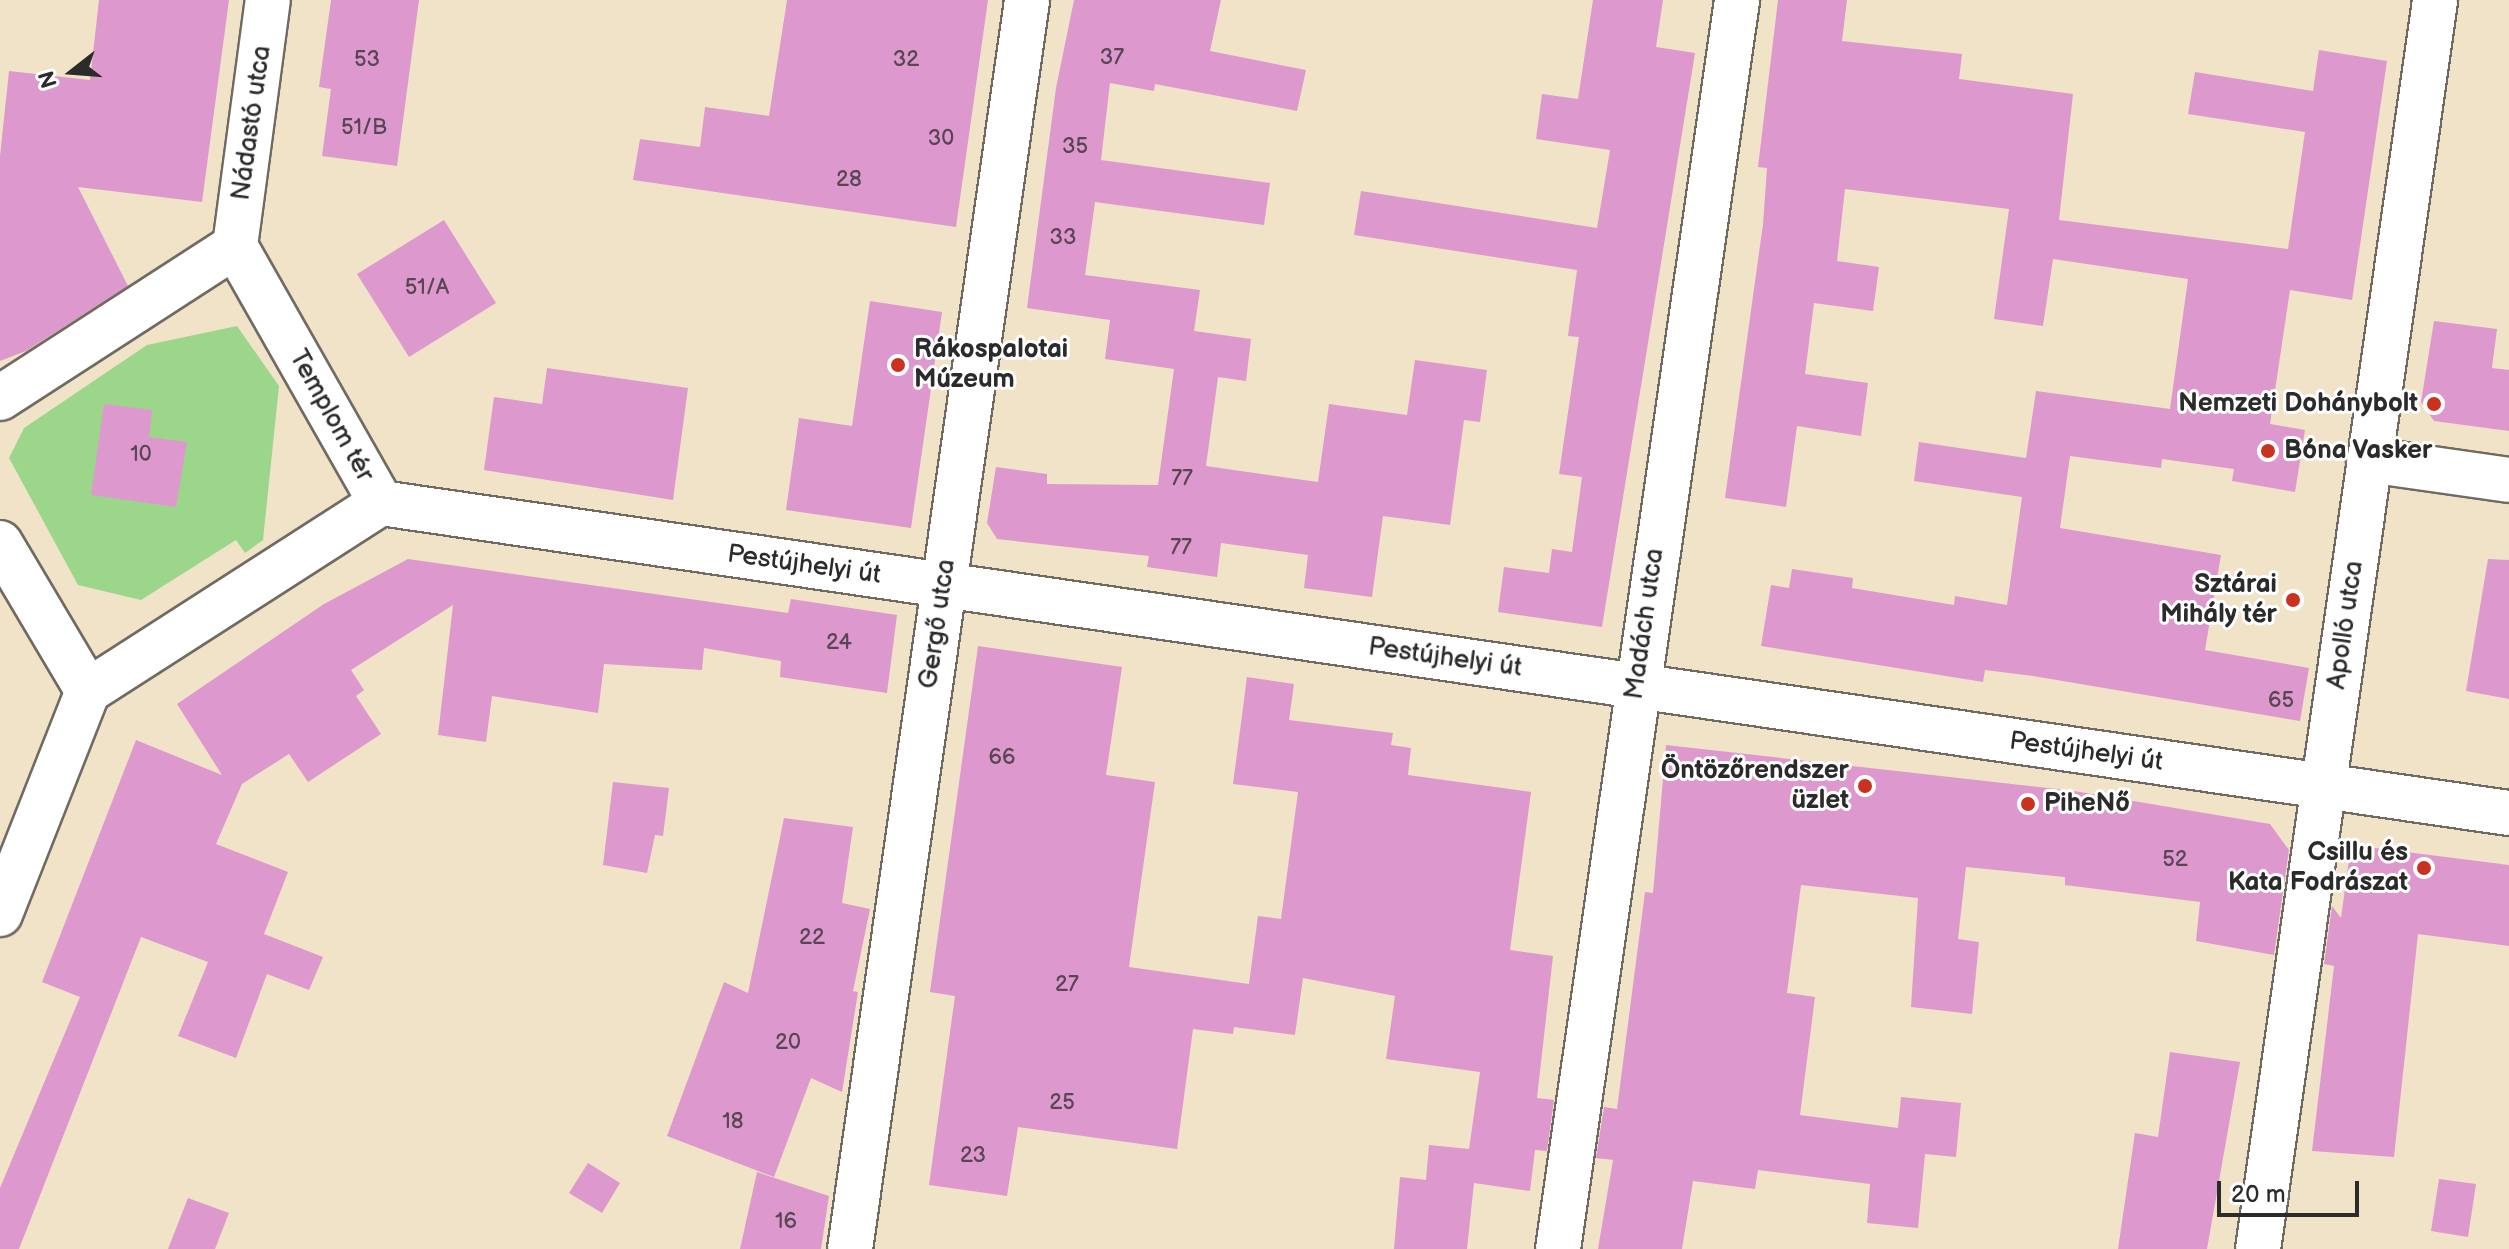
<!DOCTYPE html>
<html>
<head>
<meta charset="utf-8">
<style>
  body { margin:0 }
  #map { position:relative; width:2509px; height:1249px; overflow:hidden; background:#f1e3c7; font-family:"Balsamiq Sans",sans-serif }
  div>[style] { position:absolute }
  .green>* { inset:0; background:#9bd68a }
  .building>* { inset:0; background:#dd99ce }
  .roads { filter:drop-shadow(2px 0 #706b62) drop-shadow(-2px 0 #706b62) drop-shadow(0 2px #706b62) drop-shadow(0 -2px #706b62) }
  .minor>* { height:44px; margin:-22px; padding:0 22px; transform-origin:22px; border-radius:22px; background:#fff }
  .dots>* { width:22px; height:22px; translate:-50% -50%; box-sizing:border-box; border:4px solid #fff; border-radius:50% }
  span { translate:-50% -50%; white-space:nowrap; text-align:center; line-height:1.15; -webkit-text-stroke:6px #fff; paint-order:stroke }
  .number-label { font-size:22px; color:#584654 }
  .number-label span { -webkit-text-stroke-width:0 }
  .street-label { font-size:26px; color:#2b2b2b }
  .poi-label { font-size:26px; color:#2b2b2b; font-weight:700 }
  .left { translate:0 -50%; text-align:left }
  .right { translate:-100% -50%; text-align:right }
  .north { position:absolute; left:32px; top:32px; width:80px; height:80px; -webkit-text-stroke:6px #fff; paint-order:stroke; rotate:253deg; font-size:22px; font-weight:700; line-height:32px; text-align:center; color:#2b2b2b }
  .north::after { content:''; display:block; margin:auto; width:28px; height:36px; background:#2b2b2b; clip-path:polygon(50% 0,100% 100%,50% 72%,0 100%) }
  .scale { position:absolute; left:2217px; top:1181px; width:142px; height:36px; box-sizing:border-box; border:4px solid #2b2b2b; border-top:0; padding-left:10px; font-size:24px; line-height:28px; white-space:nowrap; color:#2b2b2b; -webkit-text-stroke:6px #fff; paint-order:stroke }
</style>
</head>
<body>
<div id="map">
  <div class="green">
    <i style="clip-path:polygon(237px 326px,279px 386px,263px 540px,245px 553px,236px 540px,141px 600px,78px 585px,9px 458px,24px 428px,147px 345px)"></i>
  </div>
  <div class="building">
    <i style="clip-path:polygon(99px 0,229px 0,202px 202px,78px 187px,128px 286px,26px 351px,0 361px,0 156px,9px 71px,90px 80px)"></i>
    <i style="clip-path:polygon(331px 0,419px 0,397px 166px,322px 156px,331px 89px,319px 87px)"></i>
    <i style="clip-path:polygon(787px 0,988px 0,956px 227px,633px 180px,640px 139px,700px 147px,705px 107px,769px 116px)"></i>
    <i style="clip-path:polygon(1074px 0,1221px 0,1210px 51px,1306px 70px,1297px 111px,1155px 84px,1154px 91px,1110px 83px,1101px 160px,1270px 183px,1264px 225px,1095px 202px,1085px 275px,1200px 290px,1194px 331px,1251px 339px,1246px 381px,1218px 377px,1206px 466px,1318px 482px,1329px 404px,1407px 415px,1415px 360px,1487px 370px,1480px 422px,1464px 420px,1450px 525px,1383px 516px,1372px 597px,1304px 588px,1308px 555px,1221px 543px,1217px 577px,1147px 567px,1149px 556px,997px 539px,987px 523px,996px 467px,1047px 474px,1047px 484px,1158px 485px,1174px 369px,1105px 359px,1110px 320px,1027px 308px,1056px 88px)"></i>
    <i style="clip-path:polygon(1593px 0,1663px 0,1656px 47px,1695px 53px,1602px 627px,1498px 612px,1504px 567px,1549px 573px,1552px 549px,1572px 552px,1582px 477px,1559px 474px,1579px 337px,1568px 336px,1577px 270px,1354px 235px,1361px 191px,1597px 228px,1610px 150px,1536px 139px,1542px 94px,1578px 99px)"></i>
    <i style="clip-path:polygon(1778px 0,1847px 0,1842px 41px,1962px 54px,1959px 79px,2073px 94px,2059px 220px,2288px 249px,2305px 132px,2188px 114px,2195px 72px,2313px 91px,2319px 50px,2387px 61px,2352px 300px,2290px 290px,2270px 424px,2305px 430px,2295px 492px,2232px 481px,2234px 469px,2162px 459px,2161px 468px,2070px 456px,2060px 528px,2221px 555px,2205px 650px,2309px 668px,2300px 721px,2033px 676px,1985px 670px,1983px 682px,1761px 646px,1771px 585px,1789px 588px,1792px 569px,1853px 578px,1852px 588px,1954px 605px,1955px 596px,2007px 605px,2022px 497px,1914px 481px,1919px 442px,2026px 458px,2036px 391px,2170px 409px,2188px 279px,2053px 259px,2043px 326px,1994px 319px,2009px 209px,1845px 189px,1837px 261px,1879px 267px,1873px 311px,1814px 303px,1805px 374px,1868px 383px,1861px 436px,1797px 426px,1786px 507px,1725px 498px,1763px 224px,1767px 168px,1758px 167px)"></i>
    <i style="clip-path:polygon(444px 220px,496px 303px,409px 357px,357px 274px)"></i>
    <i style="clip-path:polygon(870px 301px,942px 312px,911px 528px,786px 510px,799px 418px,852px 426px)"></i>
    <i style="clip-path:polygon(2434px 321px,2497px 329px,2492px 368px,2509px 370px,2509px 431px,2434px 421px,2421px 402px)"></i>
    <i style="clip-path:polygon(547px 368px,688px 388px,673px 500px,484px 470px,494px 397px,542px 404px)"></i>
    <i style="clip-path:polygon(104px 404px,152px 410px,149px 437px,187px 442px,176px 507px,91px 495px)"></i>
    <i style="clip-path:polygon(408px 559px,788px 613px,791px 599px,897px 615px,887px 693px,780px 677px,781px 661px,704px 648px,702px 670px,604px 664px,598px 713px,492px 696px,486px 742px,438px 735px,453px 605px,351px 670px,364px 690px,356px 696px,381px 734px,308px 782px,289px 754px,242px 784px,216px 844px,288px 872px,264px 934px,323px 957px,309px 990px,267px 974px,236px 1058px,178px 1036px,208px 962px,141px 937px,19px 1249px,0 1249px,0 1188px,80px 997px,42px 982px,136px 740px,222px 775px,177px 704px,324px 604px)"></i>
    <i style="clip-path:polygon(2488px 559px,2509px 560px,2509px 699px,2466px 691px)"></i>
    <i style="clip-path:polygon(978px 646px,1122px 667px,1106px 775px,1155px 782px,1129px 967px,1249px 984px,1258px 916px,1281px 919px,1298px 792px,1233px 784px,1247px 677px,1294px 684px,1289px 720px,1393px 733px,1391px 745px,1411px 748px,1408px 775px,1531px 792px,1510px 950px,1553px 956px,1537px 1098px,1554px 1100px,1547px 1151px,1535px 1150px,1530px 1191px,1474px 1183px,1467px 1249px,1394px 1249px,1400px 1177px,1426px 1180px,1429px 1145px,1469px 1149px,1480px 1072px,1386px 1059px,1395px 996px,1303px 978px,1295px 1035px,1234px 1027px,1233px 1034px,1193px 1029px,1177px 1149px,1018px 1127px,1007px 1196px,929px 1185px,955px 996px,930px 992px)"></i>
    <i style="clip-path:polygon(1666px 745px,2074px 791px,2270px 824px,2289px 850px,2274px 955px,2196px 941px,2200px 902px,2065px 885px,2065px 877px,1966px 867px,1958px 939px,1979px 942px,1972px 1014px,1911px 1007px,1918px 898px,1801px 885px,1787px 993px,1815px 997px,1800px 1115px,1898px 1128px,1901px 1097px,1961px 1103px,1956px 1157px,1925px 1154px,1918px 1228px,1867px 1223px,1870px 1184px,1758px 1170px,1755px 1189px,1693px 1181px,1682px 1249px,1598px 1249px,1613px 1160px,1596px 1158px,1604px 1107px,1617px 1109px,1645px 892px,1653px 893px)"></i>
    <i style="clip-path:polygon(613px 782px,669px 788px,663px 836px,655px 835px,647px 873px,603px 865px)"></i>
    <i style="clip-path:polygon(784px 818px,853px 827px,842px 903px,870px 909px,853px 991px,858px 992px,842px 1092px,811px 1078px,774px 1177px,667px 1136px,724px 982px,748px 993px)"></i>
    <i style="clip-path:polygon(2351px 845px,2509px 865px,2509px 946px,2418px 934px,2394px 1157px,2312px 1151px,2334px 966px,2324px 964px,2332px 906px,2341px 918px)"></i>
    <i style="clip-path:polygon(2170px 1052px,2240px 1062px,2207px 1249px,2118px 1249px,2135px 1133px,2158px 1137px)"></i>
    <i style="clip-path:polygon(588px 1163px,620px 1183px,602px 1213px,569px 1193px)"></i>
    <i style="clip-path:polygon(757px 1172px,829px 1196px,821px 1249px,740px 1249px)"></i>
    <i style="clip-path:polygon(2439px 1179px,2476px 1184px,2468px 1237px,2431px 1231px)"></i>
    <i style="clip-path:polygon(188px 1198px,229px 1213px,215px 1249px,168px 1249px)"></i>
  </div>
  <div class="roads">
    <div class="minor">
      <i style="left:235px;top:246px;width:296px;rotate:60.4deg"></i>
      <i style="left:235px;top:246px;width:248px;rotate:-82.4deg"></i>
      <i style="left:0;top:398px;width:280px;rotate:-32.9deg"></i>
      <i style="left:2369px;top:460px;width:141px;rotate:8.1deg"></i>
      <i style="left:381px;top:503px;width:2150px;rotate:8.29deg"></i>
      <i style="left:0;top:543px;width:172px;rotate:59.3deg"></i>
      <i style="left:88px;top:691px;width:348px;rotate:-32.7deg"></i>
      <i style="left:0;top:914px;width:240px;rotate:-68.5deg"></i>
      <i style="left:850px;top:1249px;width:1261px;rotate:-81.93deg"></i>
      <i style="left:1558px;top:1249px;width:1262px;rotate:-81.84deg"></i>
      <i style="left:2258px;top:1249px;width:1261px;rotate:-81.93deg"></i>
    </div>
  </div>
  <div class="dots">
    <i style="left:898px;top:365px;background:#c8321e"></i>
    <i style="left:2434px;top:404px;background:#c8321e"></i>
    <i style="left:2268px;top:451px;background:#c8321e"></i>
    <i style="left:2293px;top:600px;background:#c8321e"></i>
    <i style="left:1865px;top:786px;background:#c8321e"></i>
    <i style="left:2028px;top:804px;background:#c8321e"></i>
    <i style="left:2424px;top:868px;background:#c8321e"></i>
  </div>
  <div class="number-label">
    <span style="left:1112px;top:58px">37</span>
    <span style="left:367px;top:60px">53</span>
    <span style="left:906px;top:60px">32</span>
    <span style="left:364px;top:128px">51/B</span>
    <span style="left:941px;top:139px">30</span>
    <span style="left:1075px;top:147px">35</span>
    <span style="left:849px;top:180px">28</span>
    <span style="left:1063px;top:238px">33</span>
    <span style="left:427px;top:288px">51/A</span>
    <span style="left:141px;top:455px">10</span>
    <span style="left:1182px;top:479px">77</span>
    <span style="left:1181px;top:548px">77</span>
    <span style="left:839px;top:643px">24</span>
    <span style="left:2281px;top:701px">65</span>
    <span style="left:1002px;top:758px">66</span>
    <span style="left:2175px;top:860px">52</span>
    <span style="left:812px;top:938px">22</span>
    <span style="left:1067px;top:985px">27</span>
    <span style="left:788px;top:1043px">20</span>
    <span style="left:1062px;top:1103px">25</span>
    <span style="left:733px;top:1122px">18</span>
    <span style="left:973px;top:1156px">23</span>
    <span style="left:786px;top:1222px">16</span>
  </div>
  <div class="street-label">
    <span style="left:252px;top:123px;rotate:-82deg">Nádastó utca</span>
    <span style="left:331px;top:416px;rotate:61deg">Templom tér</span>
    <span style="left:804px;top:565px;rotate:8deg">Pestújhelyi út</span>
    <span style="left:938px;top:624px;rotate:-82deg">Gergő utca</span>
    <span style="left:1645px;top:624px;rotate:-82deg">Madách utca</span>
    <span style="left:2346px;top:625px;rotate:-82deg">Apolló utca</span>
    <span style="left:1445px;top:658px;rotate:8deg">Pestújhelyi út</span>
    <span style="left:2086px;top:752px;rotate:8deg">Pestújhelyi út</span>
  </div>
  <div class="poi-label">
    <span class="left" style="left:914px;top:365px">Rákospalotai<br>Múzeum</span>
    <span class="right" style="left:2418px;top:404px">Nemzeti Dohánybolt</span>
    <span class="left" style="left:2284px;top:451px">Bóna Vasker</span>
    <span class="right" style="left:2277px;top:600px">Sztárai<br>Mihály tér</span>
    <span class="right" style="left:1849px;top:786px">Öntözőrendszer<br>üzlet</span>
    <span class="left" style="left:2044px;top:804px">PiheNő</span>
    <span class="right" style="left:2408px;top:868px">Csillu és<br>Kata Fodrászat</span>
  </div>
  <div class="north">N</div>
  <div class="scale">20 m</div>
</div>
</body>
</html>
